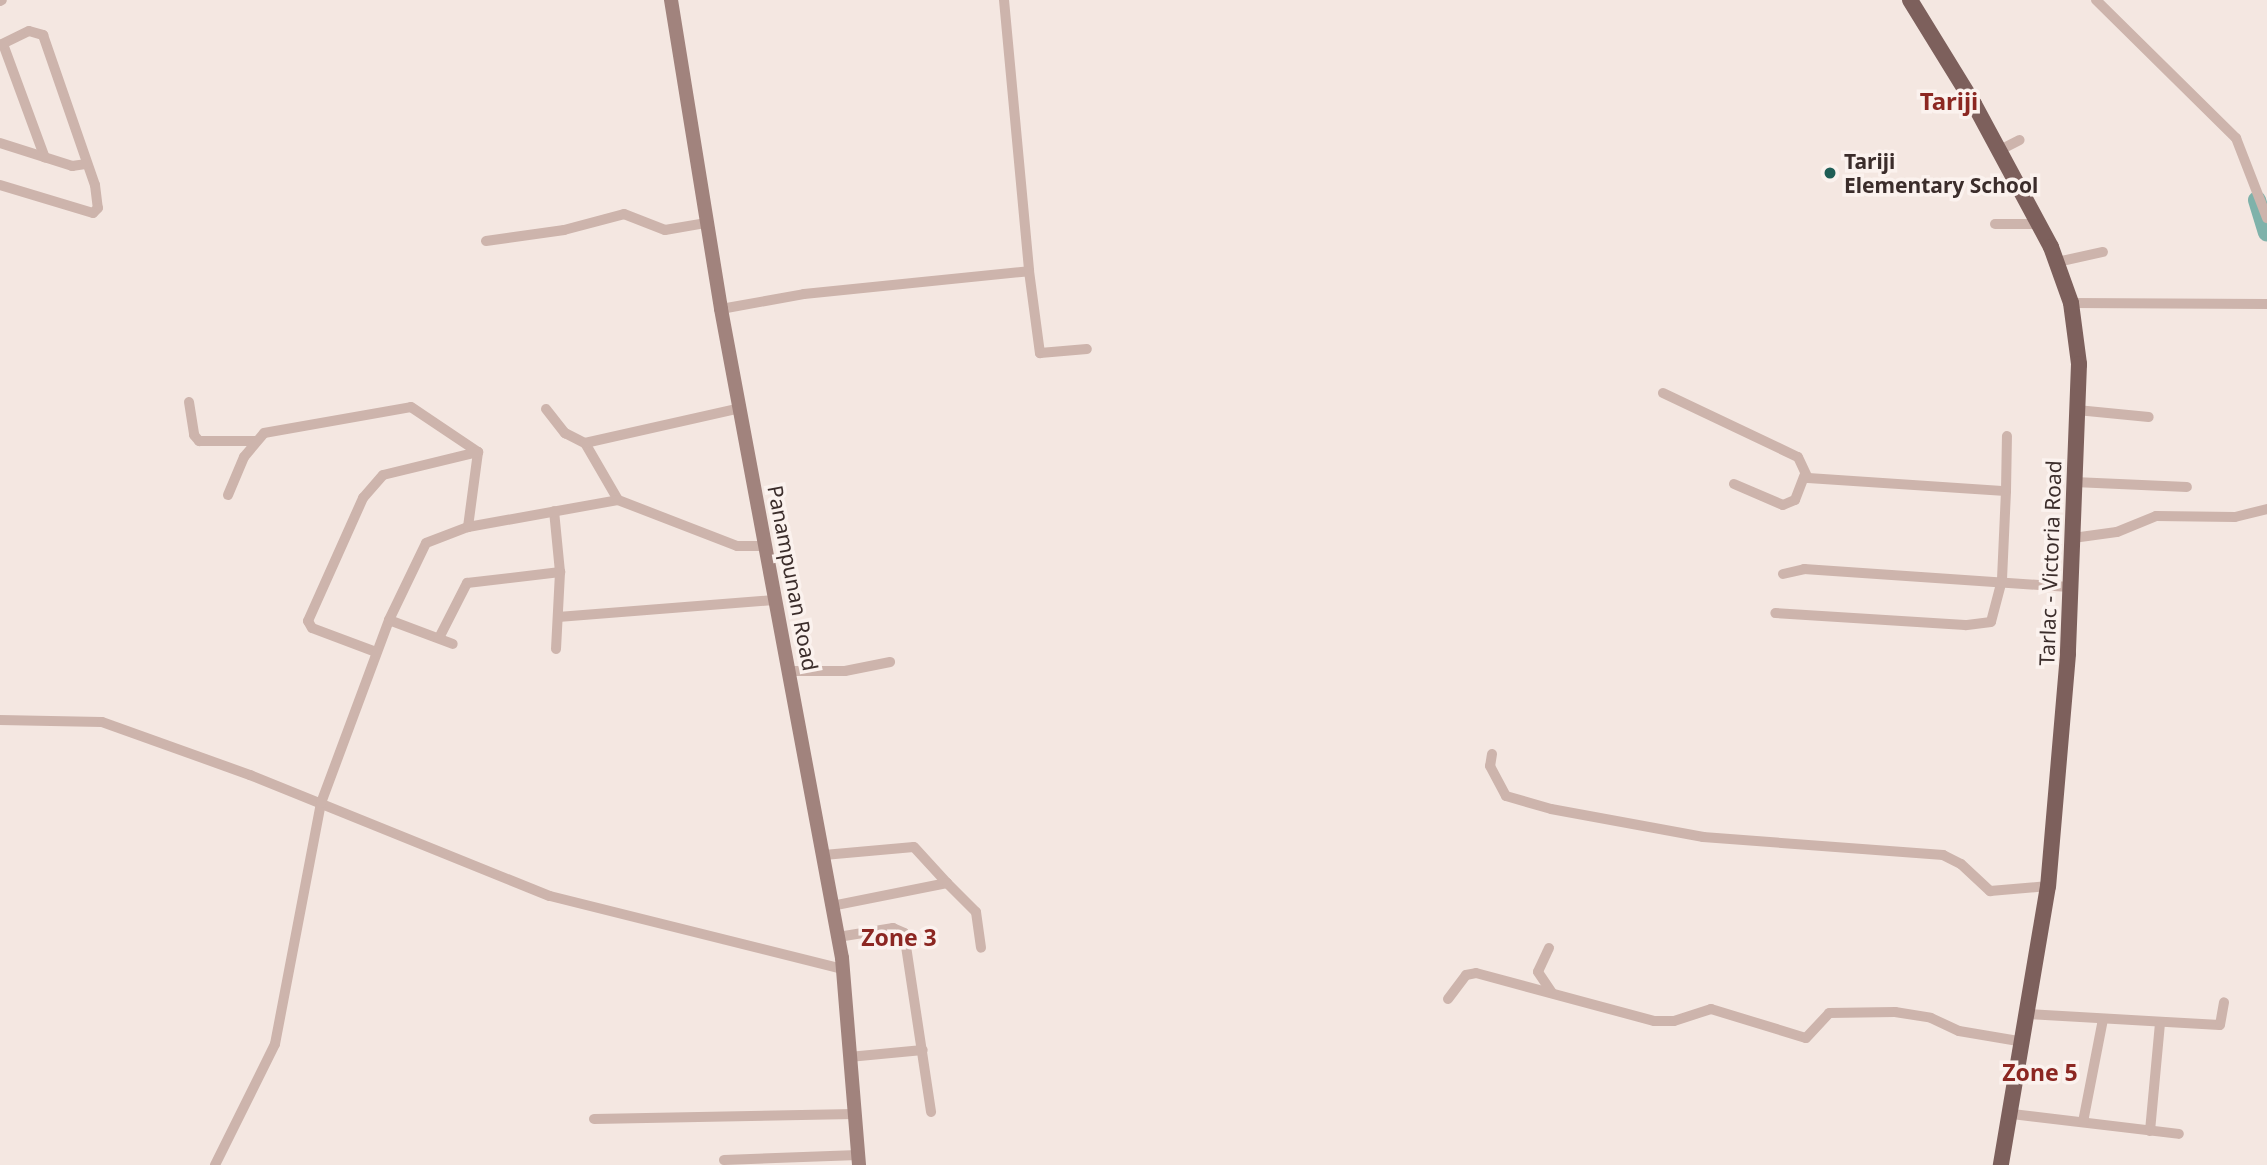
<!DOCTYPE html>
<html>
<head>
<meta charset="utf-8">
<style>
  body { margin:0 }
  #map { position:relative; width:2267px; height:1165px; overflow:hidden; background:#f4e7e1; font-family:"Noto Sans",sans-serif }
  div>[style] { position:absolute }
  .river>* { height:18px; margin:-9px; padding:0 9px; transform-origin:9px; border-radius:9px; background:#7fb2aa }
  .street>* { height:10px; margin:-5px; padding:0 5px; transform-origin:5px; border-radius:5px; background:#cdb4ac }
  .secondary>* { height:14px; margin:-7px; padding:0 7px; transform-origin:7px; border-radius:7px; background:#a1837d }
  .primary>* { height:16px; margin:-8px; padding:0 8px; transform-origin:8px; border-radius:8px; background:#7d605c }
  .dots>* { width:19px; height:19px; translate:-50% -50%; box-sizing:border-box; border:4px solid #fbf2ee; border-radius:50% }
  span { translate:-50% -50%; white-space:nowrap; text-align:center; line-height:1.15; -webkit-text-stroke:7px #fbf2ee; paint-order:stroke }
  .poi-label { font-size:21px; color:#3b2d2b; font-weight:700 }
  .left { translate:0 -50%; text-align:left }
  .street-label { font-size:21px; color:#3b2d2b }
  .neighbourhood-label { font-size:23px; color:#8c2722; font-weight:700 }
  .quarter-label { font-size:24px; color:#8c2722; font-weight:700 }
</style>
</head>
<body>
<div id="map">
  <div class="river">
    <i style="left:2257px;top:200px;width:34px;rotate:73deg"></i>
  </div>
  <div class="street">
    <i style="left:1004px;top:0;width:272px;rotate:84.7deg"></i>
    <i style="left:2096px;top:0;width:197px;rotate:44.6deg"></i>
    <i style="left:2236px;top:138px;width:86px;rotate:68.8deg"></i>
    <i style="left:0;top:1px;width:2px;rotate:-27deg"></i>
    <i style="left:3px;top:44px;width:121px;rotate:69.8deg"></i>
    <i style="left:0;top:45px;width:32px;rotate:-26deg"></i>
    <i style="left:29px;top:31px;width:15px;rotate:16deg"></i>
    <i style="left:43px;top:35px;width:159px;rotate:70.9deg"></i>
    <i style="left:95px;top:185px;width:23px;rotate:83deg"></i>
    <i style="left:98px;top:208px;width:7px;rotate:135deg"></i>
    <i style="left:93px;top:213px;width:97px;rotate:-163.2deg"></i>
    <i style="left:0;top:143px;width:76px;rotate:17.7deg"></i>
    <i style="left:72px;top:166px;width:15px;rotate:-8deg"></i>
    <i style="left:2000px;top:150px;width:22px;rotate:-27deg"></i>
    <i style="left:1995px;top:224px;width:44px"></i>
    <i style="left:486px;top:241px;width:79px;rotate:-8deg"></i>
    <i style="left:564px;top:230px;width:62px;rotate:-14.9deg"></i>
    <i style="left:624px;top:214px;width:44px;rotate:21.3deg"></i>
    <i style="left:665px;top:230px;width:42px;rotate:-9.7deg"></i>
    <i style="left:2057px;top:262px;width:47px;rotate:-12.3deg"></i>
    <i style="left:2071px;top:303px;width:196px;rotate:0.3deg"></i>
    <i style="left:721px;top:309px;width:84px;rotate:-10.2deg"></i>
    <i style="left:804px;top:294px;width:226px;rotate:-5.8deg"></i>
    <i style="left:1029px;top:271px;width:83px;rotate:82.4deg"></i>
    <i style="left:1040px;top:353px;width:47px;rotate:-4.9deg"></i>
    <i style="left:1663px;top:393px;width:149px;rotate:25.4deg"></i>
    <i style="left:1798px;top:457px;width:23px;rotate:65deg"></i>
    <i style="left:1808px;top:478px;width:198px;rotate:3.8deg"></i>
    <i style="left:2006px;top:491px;width:89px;rotate:92.6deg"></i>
    <i style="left:2002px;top:580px;width:43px;rotate:104.7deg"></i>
    <i style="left:1991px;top:622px;width:26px;rotate:173deg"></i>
    <i style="left:1965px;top:625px;width:190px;rotate:-176.4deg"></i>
    <i style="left:189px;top:402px;width:33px;rotate:81deg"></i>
    <i style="left:194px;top:435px;width:8px;rotate:50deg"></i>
    <i style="left:199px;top:441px;width:56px"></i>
    <i style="left:546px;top:409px;width:31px;rotate:52deg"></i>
    <i style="left:565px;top:433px;width:22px;rotate:27deg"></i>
    <i style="left:585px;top:443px;width:66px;rotate:59.9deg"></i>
    <i style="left:2077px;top:410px;width:72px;rotate:5.6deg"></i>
    <i style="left:585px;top:443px;width:159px;rotate:-12.7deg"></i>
    <i style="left:2074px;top:482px;width:113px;rotate:2.5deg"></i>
    <i style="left:1734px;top:484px;width:53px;rotate:23.2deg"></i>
    <i style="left:1783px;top:505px;width:13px;rotate:-23deg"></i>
    <i style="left:1795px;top:500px;width:26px;rotate:-69deg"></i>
    <i style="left:2006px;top:491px;width:55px;rotate:-89deg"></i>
    <i style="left:228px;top:495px;width:41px;rotate:-67.2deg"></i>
    <i style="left:244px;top:457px;width:31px;rotate:-50deg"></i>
    <i style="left:264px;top:433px;width:149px;rotate:-10deg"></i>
    <i style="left:411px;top:407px;width:81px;rotate:33.9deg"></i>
    <i style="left:478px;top:452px;width:76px;rotate:97.6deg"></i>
    <i style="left:2073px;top:538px;width:44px;rotate:-7.8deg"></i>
    <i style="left:2117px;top:532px;width:42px;rotate:-22.3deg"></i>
    <i style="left:2156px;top:516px;width:79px;rotate:0.7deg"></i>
    <i style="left:2235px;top:517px;width:33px;rotate:-14deg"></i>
    <i style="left:1783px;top:574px;width:22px;rotate:-13deg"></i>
    <i style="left:1804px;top:569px;width:266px;rotate:3.9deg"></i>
    <i style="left:558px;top:617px;width:219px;rotate:-4.5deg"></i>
    <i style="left:389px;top:620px;width:68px;rotate:20.6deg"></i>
    <i style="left:439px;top:638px;width:62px;rotate:-63deg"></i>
    <i style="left:467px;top:583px;width:94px;rotate:-6.7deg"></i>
    <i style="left:560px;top:572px;width:61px;rotate:-95.6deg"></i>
    <i style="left:556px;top:649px;width:77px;rotate:-87deg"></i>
    <i style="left:376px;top:652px;width:68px;rotate:-159.4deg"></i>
    <i style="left:312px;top:628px;width:8px;rotate:-120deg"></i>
    <i style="left:308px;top:621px;width:135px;rotate:-65.9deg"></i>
    <i style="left:363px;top:498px;width:30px;rotate:-49deg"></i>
    <i style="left:383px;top:475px;width:98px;rotate:-13.6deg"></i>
    <i style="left:789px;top:671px;width:56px"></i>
    <i style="left:845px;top:671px;width:46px;rotate:-11.3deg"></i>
    <i style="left:0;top:720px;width:102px;rotate:1.1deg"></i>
    <i style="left:102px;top:722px;width:157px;rotate:19.7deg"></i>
    <i style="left:250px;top:775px;width:323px;rotate:22deg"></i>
    <i style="left:550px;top:896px;width:302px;rotate:14deg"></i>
    <i style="left:1492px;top:754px;width:12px;rotate:99deg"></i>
    <i style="left:1490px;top:766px;width:34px;rotate:62deg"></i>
    <i style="left:1506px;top:796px;width:47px;rotate:16.1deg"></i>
    <i style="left:1551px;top:809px;width:155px;rotate:10.4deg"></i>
    <i style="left:1703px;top:837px;width:241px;rotate:4.3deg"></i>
    <i style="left:1943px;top:855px;width:20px;rotate:27deg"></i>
    <i style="left:1961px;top:864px;width:40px;rotate:43deg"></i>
    <i style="left:1990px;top:891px;width:58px;rotate:-4.9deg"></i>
    <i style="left:824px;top:855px;width:90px;rotate:-5.1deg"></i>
    <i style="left:914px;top:847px;width:49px;rotate:47.5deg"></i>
    <i style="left:947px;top:883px;width:117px;rotate:168.7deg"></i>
    <i style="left:947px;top:883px;width:41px;rotate:45deg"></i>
    <i style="left:976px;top:912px;width:36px;rotate:82deg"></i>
    <i style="left:838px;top:937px;width:56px;rotate:-9.3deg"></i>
    <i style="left:893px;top:928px;width:12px;rotate:24deg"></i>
    <i style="left:904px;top:933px;width:181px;rotate:81.4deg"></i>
    <i style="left:1549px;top:948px;width:26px;rotate:115deg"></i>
    <i style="left:1538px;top:972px;width:25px;rotate:56deg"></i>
    <i style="left:1448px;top:999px;width:30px;rotate:-53deg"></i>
    <i style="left:1466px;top:975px;width:10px;rotate:-11deg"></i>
    <i style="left:1476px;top:973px;width:184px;rotate:15.1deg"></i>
    <i style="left:1654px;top:1021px;width:20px"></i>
    <i style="left:1674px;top:1021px;width:39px;rotate:-18deg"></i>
    <i style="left:1711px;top:1009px;width:99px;rotate:17deg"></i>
    <i style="left:1806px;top:1038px;width:34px;rotate:-47deg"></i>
    <i style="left:1829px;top:1013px;width:66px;rotate:-0.9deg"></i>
    <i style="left:1895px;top:1012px;width:36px;rotate:9deg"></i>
    <i style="left:1931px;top:1018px;width:31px;rotate:25deg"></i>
    <i style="left:1959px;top:1031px;width:66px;rotate:9.6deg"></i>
    <i style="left:2027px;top:1014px;width:193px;rotate:3.3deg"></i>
    <i style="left:2220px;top:1025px;width:23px;rotate:-80deg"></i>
    <i style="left:849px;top:1057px;width:74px;rotate:-5.4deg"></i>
    <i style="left:2012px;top:1114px;width:168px;rotate:6.8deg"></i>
    <i style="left:594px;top:1119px;width:260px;rotate:-1.1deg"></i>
    <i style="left:2083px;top:1122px;width:105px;rotate:-79deg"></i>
    <i style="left:2150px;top:1131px;width:107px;rotate:-84.7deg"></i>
    <i style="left:724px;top:1160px;width:134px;rotate:-2.1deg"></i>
    <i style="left:215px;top:1165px;width:135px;rotate:-63.6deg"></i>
    <i style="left:275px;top:1044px;width:245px;rotate:-79.2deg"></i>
    <i style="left:321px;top:803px;width:195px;rotate:-69.6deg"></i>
    <i style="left:389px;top:620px;width:85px;rotate:-64.3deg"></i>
    <i style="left:426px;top:543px;width:45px;rotate:-20.9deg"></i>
    <i style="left:468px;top:527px;width:152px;rotate:-10.2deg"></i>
    <i style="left:618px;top:500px;width:128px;rotate:21.1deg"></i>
    <i style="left:737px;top:546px;width:29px"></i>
  </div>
  <div class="secondary">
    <i style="left:671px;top:0;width:313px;rotate:80.8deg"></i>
    <i style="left:721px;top:309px;width:660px;rotate:79.44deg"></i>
    <i style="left:842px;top:958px;width:208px;rotate:85.3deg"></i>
  </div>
  <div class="primary">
    <i style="left:1910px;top:0;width:122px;rotate:58.4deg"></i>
    <i style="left:1974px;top:104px;width:162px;rotate:61.7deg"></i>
    <i style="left:2051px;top:247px;width:59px;rotate:70.3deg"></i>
    <i style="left:2071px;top:303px;width:62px;rotate:82.5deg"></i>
    <i style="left:2079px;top:364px;width:290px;rotate:92.2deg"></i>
    <i style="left:2068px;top:654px;width:233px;rotate:94.9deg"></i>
    <i style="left:2048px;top:886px;width:283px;rotate:99.6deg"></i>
  </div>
  <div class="dots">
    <i style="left:1830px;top:173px;background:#1f5e56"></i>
  </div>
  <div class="poi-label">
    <span class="left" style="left:1844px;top:173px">Tariji<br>Elementary School</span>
  </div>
  <div class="street-label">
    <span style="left:2050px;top:563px;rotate:-88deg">Tarlac - Victoria Road</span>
    <span style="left:793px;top:578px;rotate:79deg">Panampunan Road</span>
  </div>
  <div class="neighbourhood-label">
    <span style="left:899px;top:937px">Zone 3</span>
    <span style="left:2040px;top:1072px">Zone 5</span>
  </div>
  <div class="quarter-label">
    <span style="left:1949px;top:101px">Tariji</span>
  </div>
</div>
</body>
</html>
